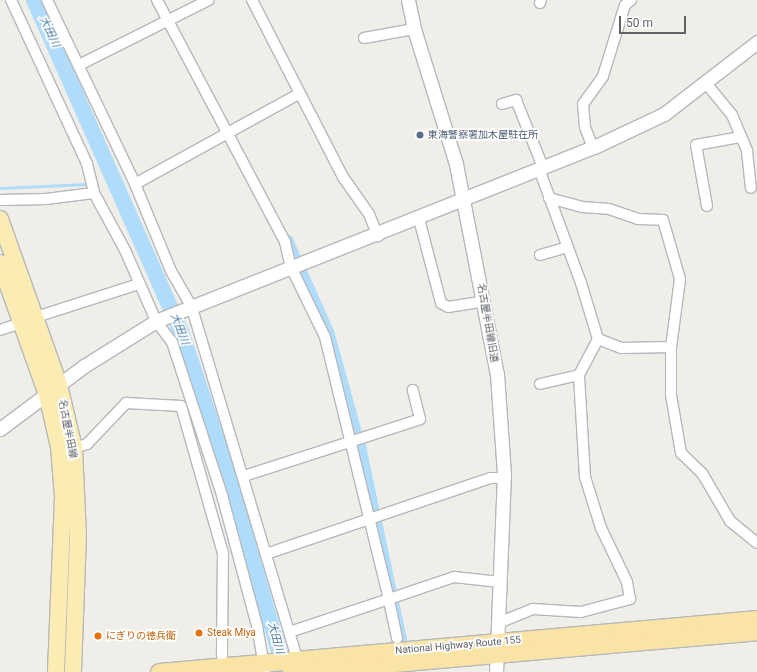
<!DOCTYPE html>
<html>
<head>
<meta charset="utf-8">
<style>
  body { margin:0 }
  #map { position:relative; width:757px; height:672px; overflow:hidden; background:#f0eee8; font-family:Roboto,"Noto Sans JP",sans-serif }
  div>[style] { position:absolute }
  .stream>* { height:2.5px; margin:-1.25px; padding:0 1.25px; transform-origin:1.25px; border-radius:1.25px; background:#aedcfa }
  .canal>* { height:9px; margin:-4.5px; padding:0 4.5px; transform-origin:4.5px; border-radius:4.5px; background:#aedcfa }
  .river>* { height:16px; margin:-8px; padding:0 8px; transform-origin:8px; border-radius:8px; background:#aedcfa }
  .roads { filter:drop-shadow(1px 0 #b5b8bb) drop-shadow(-1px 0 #b5b8bb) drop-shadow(0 1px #b5b8bb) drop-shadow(0 -1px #b5b8bb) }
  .minor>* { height:10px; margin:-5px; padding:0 5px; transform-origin:5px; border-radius:5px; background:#fff }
  .tertiary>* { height:13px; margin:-6.5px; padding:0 6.5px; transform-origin:6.5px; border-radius:6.5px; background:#fff }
  .primary>* { height:16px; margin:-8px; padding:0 8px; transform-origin:8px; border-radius:8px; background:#fbecb3 }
  .trunk>* { height:17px; margin:-8.5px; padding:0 8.5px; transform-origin:8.5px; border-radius:8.5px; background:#f9e4a6 }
  .dots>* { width:11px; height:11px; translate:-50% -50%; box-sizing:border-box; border:2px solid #fff; border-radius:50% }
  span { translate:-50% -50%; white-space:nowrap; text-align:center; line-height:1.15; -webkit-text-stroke:3.5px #fff; paint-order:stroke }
  .service-label { font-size:10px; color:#4e5e75 }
  .left { translate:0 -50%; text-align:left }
  .street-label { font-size:10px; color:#5f6367 }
  .food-label { font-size:10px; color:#c56008 }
  .water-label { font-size:11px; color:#4778a4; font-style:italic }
  .scale { position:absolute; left:619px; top:16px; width:67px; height:18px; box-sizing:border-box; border:2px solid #5f6367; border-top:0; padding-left:5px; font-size:12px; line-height:14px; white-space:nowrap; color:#5f6367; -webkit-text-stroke:3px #fff; paint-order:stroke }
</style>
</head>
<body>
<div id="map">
  <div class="stream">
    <i style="left:0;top:188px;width:86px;rotate:-2.7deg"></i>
  </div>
  <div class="canal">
    <i style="left:288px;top:239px;width:101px;rotate:66deg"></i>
    <i style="left:329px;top:331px;width:119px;rotate:74.5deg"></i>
    <i style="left:361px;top:446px;width:231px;rotate:78deg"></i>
  </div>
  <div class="river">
    <i style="left:34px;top:0;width:362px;rotate:66.1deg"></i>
    <i style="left:181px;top:331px;width:144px;rotate:71.8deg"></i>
    <i style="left:226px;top:468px;width:212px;rotate:73.9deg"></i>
  </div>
  <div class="roads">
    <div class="minor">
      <i style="left:11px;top:0;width:181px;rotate:65.1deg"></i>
      <i style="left:87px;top:164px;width:30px;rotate:76deg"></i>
      <i style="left:94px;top:193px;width:65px;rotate:61.5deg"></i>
      <i style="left:125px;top:250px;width:77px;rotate:66.4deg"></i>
      <i style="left:156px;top:321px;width:26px;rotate:53deg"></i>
      <i style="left:172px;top:342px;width:161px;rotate:71.9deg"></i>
      <i style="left:222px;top:495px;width:136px;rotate:75deg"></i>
      <i style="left:257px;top:626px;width:47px;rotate:80.1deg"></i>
      <i style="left:47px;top:0;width:204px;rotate:64.4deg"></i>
      <i style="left:135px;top:184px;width:94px;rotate:67.5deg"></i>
      <i style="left:171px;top:271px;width:39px;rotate:60deg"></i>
      <i style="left:191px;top:305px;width:375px;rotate:73.3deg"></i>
      <i style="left:157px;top:0;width:274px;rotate:62.1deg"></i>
      <i style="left:285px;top:242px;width:26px;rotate:77deg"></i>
      <i style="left:291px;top:267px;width:78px;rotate:64.1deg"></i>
      <i style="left:325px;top:337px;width:270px;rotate:76.3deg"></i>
      <i style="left:389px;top:599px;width:104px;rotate:161.6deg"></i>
      <i style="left:252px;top:0;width:199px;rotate:62.8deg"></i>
      <i style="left:343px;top:177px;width:45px;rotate:54.9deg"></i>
      <i style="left:369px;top:214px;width:24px;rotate:68deg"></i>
      <i style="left:540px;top:3px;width:3px;rotate:-72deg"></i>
      <i style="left:364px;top:38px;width:51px;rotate:-10.2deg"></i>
      <i style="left:79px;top:65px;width:145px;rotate:-26.6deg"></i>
      <i style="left:705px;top:82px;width:43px;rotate:50.7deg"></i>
      <i style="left:732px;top:115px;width:39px;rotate:67deg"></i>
      <i style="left:747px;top:151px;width:37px;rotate:84deg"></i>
      <i style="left:502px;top:104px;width:15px;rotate:-16deg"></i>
      <i style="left:516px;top:100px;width:72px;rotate:68.1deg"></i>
      <i style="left:593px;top:148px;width:22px;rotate:-111deg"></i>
      <i style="left:585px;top:127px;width:23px;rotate:-95deg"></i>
      <i style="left:583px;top:104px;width:34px;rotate:-54deg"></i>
      <i style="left:603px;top:76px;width:74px;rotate:-72.8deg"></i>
      <i style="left:625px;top:5px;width:8px;rotate:-40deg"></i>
      <i style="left:135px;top:184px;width:187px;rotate:-28.8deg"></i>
      <i style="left:549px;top:198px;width:34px;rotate:15deg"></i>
      <i style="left:582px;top:207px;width:27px;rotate:4deg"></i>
      <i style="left:609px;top:209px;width:31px;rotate:19deg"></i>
      <i style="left:638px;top:219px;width:25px;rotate:2deg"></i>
      <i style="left:663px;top:220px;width:61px;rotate:73.9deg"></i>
      <i style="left:680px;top:279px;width:69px;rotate:97.5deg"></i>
      <i style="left:0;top:200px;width:46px;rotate:-1.2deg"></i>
      <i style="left:46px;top:199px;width:48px;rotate:-7.1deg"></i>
      <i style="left:707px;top:206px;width:62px;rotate:-100.2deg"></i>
      <i style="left:696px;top:145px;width:46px;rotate:-10.1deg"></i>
      <i style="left:419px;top:219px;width:87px;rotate:75.3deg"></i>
      <i style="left:441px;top:303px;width:8px;rotate:30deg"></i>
      <i style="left:448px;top:307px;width:37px;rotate:-9deg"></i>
      <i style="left:540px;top:255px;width:29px;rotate:-16deg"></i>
      <i style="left:36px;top:317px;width:108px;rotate:-17.8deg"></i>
      <i style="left:0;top:330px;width:23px;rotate:-18deg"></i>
      <i style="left:598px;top:339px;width:25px;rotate:21deg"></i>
      <i style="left:621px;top:348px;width:50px;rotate:-1.1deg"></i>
      <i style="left:671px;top:347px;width:48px;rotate:90deg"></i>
      <i style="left:671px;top:395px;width:59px;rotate:80.2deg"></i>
      <i style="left:681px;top:453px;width:29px;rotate:44deg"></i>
      <i style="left:702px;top:473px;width:56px;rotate:59.7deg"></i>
      <i style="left:730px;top:521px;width:35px;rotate:39deg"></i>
      <i style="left:540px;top:384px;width:40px;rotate:-13deg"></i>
      <i style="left:74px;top:448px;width:14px;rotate:-17deg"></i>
      <i style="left:87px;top:444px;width:57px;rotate:-46.4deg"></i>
      <i style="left:126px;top:403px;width:55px;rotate:3.1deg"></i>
      <i style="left:181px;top:406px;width:153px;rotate:74.1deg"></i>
      <i style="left:223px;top:553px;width:103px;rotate:90.6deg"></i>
      <i style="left:244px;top:476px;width:185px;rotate:-17.9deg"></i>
      <i style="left:420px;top:419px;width:30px;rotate:-104deg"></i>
      <i style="left:266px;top:554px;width:237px;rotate:-18.7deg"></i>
      <i style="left:491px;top:478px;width:12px"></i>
      <i style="left:498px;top:623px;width:38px;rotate:-22deg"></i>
      <i style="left:533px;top:609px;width:48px;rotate:3.6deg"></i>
      <i style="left:581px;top:612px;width:51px;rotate:-14.9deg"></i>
      <i style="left:630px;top:599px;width:17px;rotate:-100deg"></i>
      <i style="left:627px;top:582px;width:60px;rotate:-115.7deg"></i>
      <i style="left:601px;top:528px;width:53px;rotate:-107.4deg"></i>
      <i style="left:585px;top:477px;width:102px;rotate:-93.4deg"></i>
      <i style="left:579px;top:375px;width:41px;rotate:-62.2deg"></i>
      <i style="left:598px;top:339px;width:59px;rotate:-106.9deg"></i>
      <i style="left:581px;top:283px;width:121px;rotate:-110.2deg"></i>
      <i style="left:397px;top:638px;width:40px;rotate:-102deg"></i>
      <i style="left:389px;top:599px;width:69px;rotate:-18.7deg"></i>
      <i style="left:454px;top:577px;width:46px;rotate:6.2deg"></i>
    </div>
    <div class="tertiary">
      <i style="left:408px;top:0;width:30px;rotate:78deg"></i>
      <i style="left:414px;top:29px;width:141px;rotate:72.7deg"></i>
      <i style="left:456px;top:164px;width:214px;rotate:79deg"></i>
      <i style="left:497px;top:374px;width:100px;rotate:86deg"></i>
      <i style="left:504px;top:474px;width:198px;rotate:92.3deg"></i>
      <i style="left:0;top:429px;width:105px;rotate:-36.9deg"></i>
      <i style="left:84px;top:366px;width:85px;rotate:-32deg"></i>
      <i style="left:156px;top:321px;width:471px;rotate:-21.7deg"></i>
      <i style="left:594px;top:147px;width:77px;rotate:-25.2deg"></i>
      <i style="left:664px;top:114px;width:118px;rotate:-37.7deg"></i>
    </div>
    <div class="primary">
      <i style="left:0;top:219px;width:176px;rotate:70.4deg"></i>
      <i style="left:59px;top:385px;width:65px;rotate:76.6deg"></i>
      <i style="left:74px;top:448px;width:87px;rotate:87.4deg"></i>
      <i style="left:78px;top:535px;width:137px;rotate:92.1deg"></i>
      <i style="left:0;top:263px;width:140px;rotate:70.4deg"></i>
      <i style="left:47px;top:395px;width:53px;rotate:77deg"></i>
      <i style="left:59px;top:447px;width:50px;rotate:85.4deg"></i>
      <i style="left:63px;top:497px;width:175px;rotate:92.3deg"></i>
    </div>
    <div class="trunk">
      <i style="left:159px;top:672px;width:600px;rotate:-5.06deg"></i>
      <i style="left:291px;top:672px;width:468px;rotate:-5deg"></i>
    </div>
  </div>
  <div class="dots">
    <i style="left:420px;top:135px;background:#5c6f8a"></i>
    <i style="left:199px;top:633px;background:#e8710a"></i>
    <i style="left:98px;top:636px;background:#e8710a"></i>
  </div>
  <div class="service-label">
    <span class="left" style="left:428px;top:135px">東海警察署加木屋駐在所</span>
  </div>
  <div class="street-label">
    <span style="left:488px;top:323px;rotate:80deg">名古屋半田線旧道</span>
    <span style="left:68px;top:429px;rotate:79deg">名古屋半田線</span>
    <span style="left:458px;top:645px;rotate:-5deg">National Highway Route 155</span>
  </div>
  <div class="food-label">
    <span class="left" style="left:207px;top:633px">Steak Miya</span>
    <span class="left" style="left:106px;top:636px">にぎりの徳兵衛</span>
  </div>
  <div class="water-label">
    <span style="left:49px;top:32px;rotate:65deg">大田川</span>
    <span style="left:179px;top:329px;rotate:69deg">大田川</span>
    <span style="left:275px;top:638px;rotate:74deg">大田川</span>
  </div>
  <div class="scale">50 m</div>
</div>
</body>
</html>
